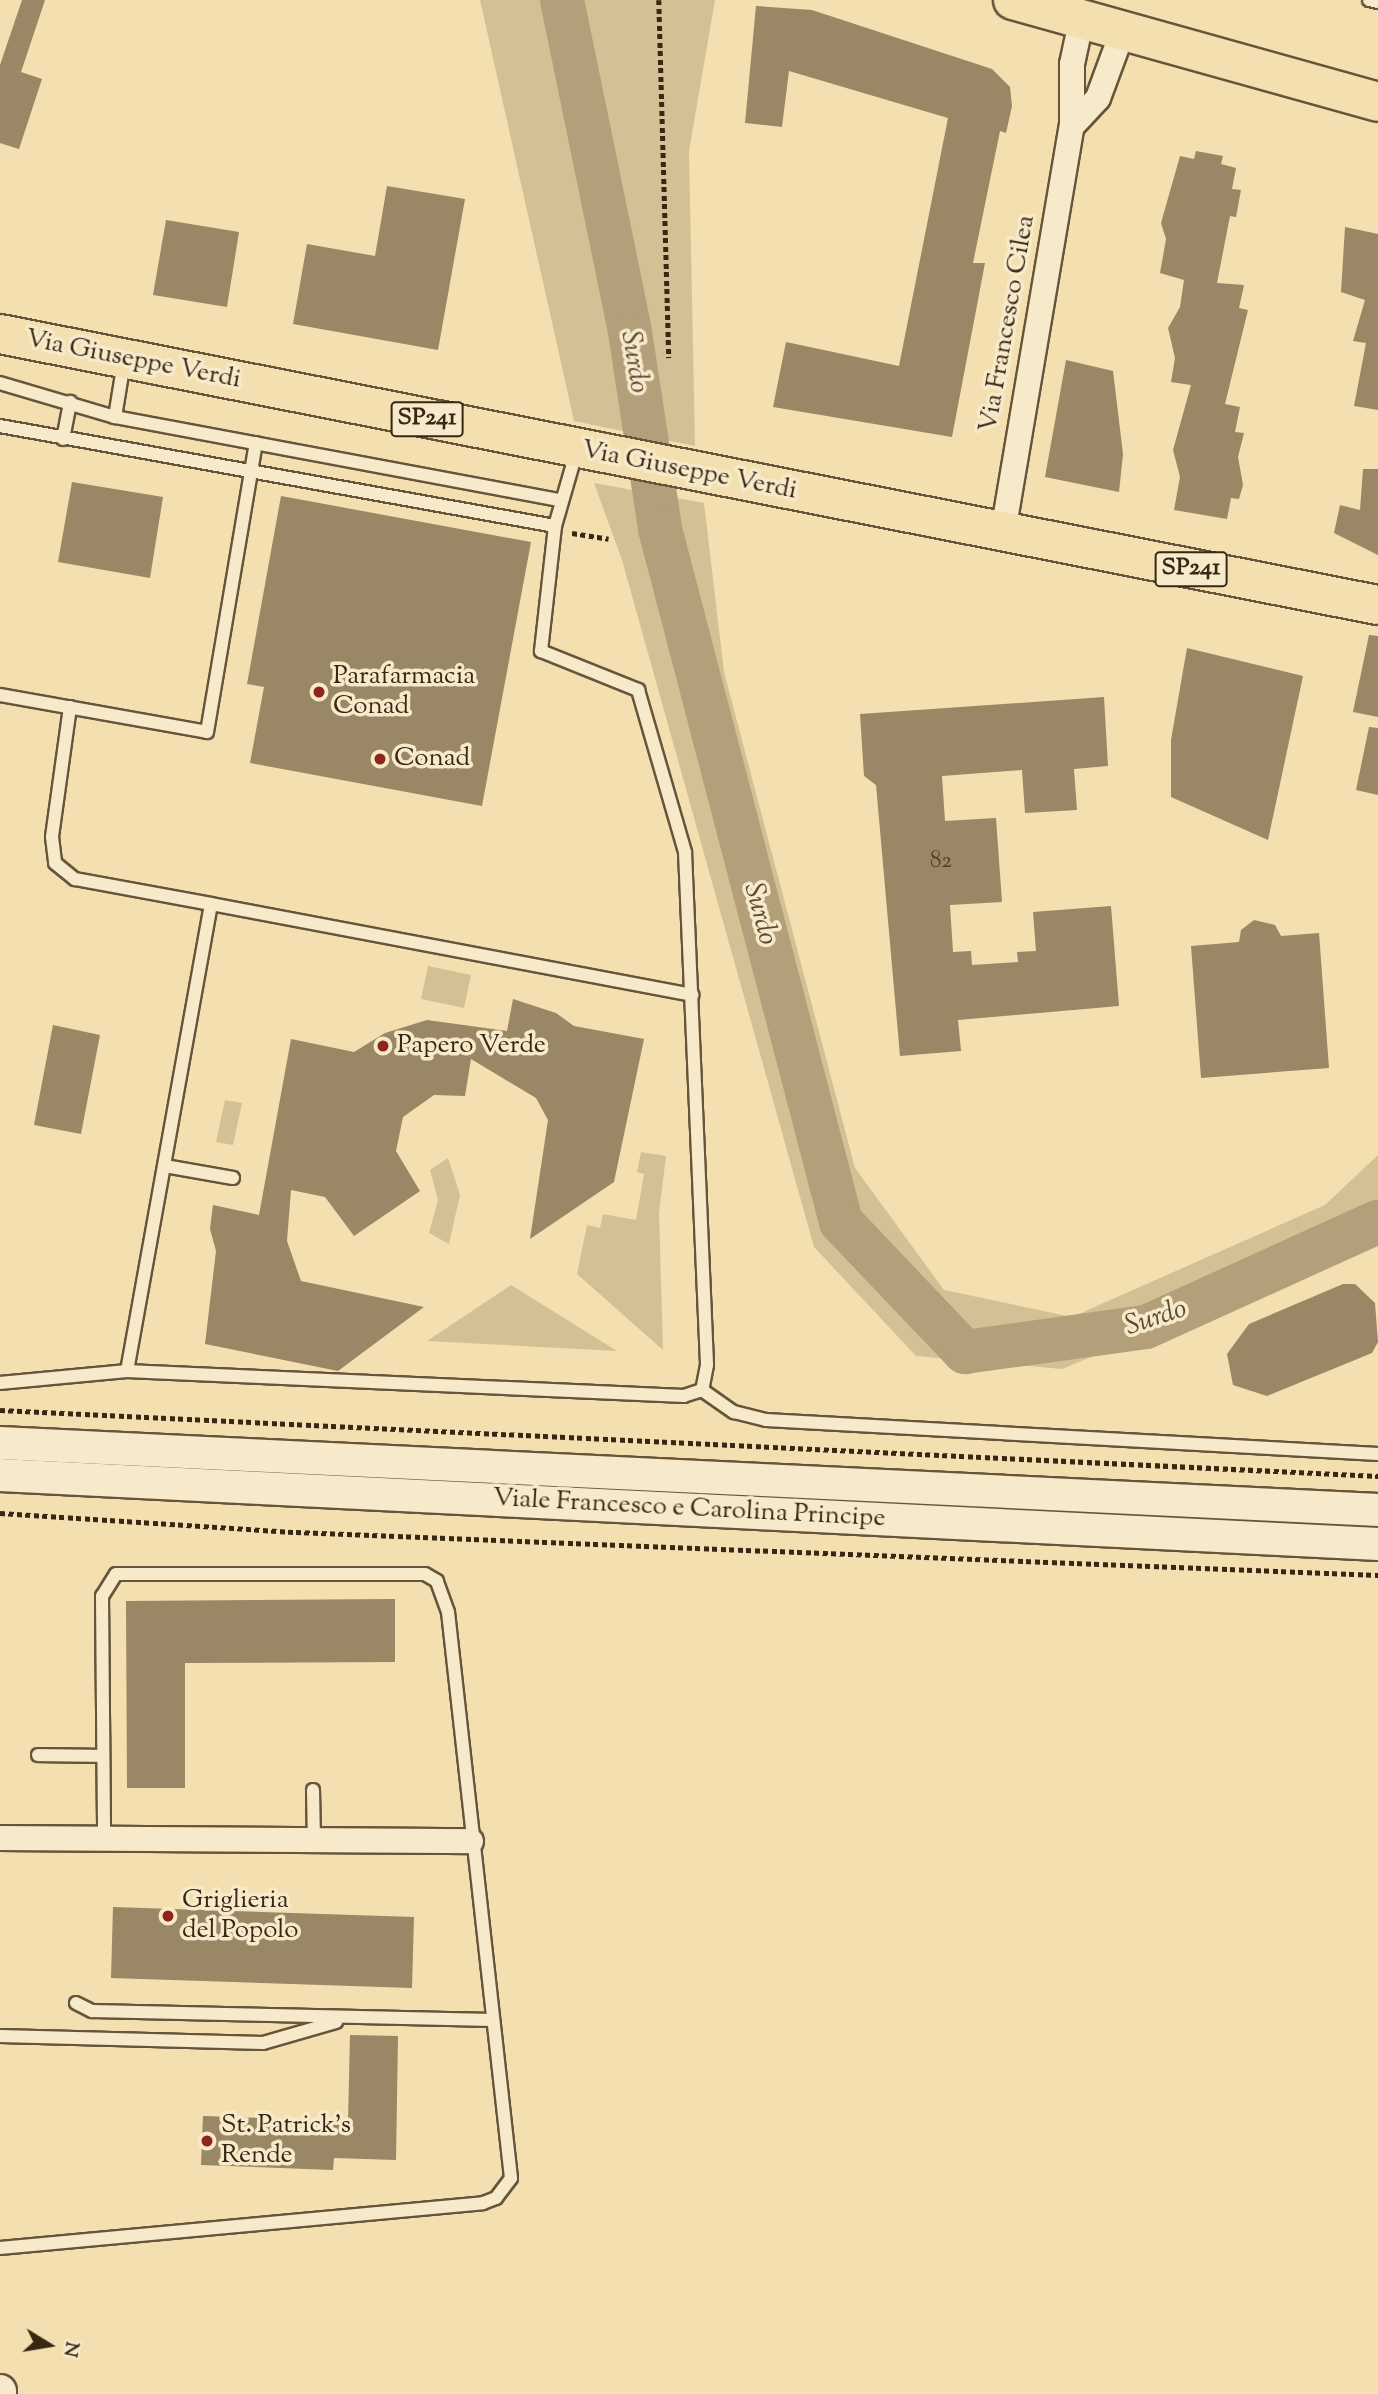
<!DOCTYPE html>
<html>
<head>
<meta charset="utf-8">
<style>
  body { margin:0 }
  #map { position:relative; width:1378px; height:2394px; overflow:hidden; background:#f3dfaf; font-family:"Sorts Mill Goudy",serif }
  div>[style] { position:absolute }
  .green>* { inset:0; background:#d3c095 }
  .river>* { height:44px; margin:-22px; padding:0 22px; transform-origin:22px; border-radius:22px; background:#b3a07a }
  .building>* { inset:0; background:#998765 }
  .path>* { height:4.5px; margin-top:-2.25px; transform-origin:0; background:repeating-linear-gradient(90deg,#372714 0 5px,transparent 0 8.5px) }
  .roads { filter:drop-shadow(2px 0 #66553b) drop-shadow(-2px 0 #66553b) drop-shadow(0 2px #66553b) drop-shadow(0 -2px #66553b) }
  .service>* { height:12px; margin:-6px; padding:0 6px; transform-origin:6px; border-radius:6px; background:#f7eacb }
  .minor>* { height:24px; margin:-12px; padding:0 12px; transform-origin:12px; border-radius:12px; background:#f7eacb }
  .tertiary>* { height:32px; margin:-16px; padding:0 16px; transform-origin:16px; border-radius:16px; background:#f7eacb }
  .primary>* { height:38px; margin:-19px; padding:0 19px; transform-origin:19px; border-radius:19px; background:#f3dfaf }
  .dots>* { width:19px; height:19px; translate:-50% -50%; box-sizing:border-box; border:4px solid #f7eacb; border-radius:50% }
  span { translate:-50% -50%; white-space:nowrap; text-align:center; line-height:1.15; -webkit-text-stroke:7px #f7eacb; paint-order:stroke }
  .number-label { font-size:23px; color:#503f28 }
  .number-label span { -webkit-text-stroke-width:0 }
  .shield-label span { padding:2px 5px; background:#f7eacb; border:2px solid; border-radius:5px; -webkit-text-stroke-width:0 }
  .shield-label { font-size:24px; color:#372714; font-weight:700 }
  .street-label { font-size:26px; color:#372714 }
  .poi-label { font-size:26px; color:#372714 }
  .left { translate:0 -50%; text-align:left }
  .water-label { font-size:28px; color:#5c4b33; font-style:italic }
  .north { position:absolute; left:14px; top:2310px; width:70px; height:70px; -webkit-text-stroke:5px #f7eacb; paint-order:stroke; rotate:101deg; font-size:19px; font-weight:700; line-height:28px; text-align:center; color:#372714 }
  .north::after { content:''; display:block; margin:auto; width:24px; height:32px; background:#372714; clip-path:polygon(50% 0,100% 100%,50% 72%,0 100%) }
</style>
</head>
<body>
<div id="map">
  <div class="green">
    <i style="clip-path:polygon(480px 0,715px 0,689px 151px,695px 446px,574px 421px)"></i>
    <i style="clip-path:polygon(594px 483px,704px 503px,724px 672px,855px 1168px,944px 1290px,1072px 1317px,1325px 1205px,1378px 1155px,1378px 1239px,1062px 1369px,916px 1356px,814px 1247px,622px 560px)"></i>
    <i style="clip-path:polygon(428px 966px,471px 975px,464px 1008px,421px 999px)"></i>
    <i style="clip-path:polygon(225px 1100px,242px 1103px,233px 1145px,216px 1142px)"></i>
    <i style="clip-path:polygon(641px 1152px,666px 1156px,659px 1213px,663px 1350px,577px 1274px,587px 1225px,600px 1228px,603px 1214px,636px 1220px,644px 1174px,637px 1172px)"></i>
    <i style="clip-path:polygon(448px 1158px,460px 1195px,449px 1244px,429px 1233px,438px 1200px,430px 1170px)"></i>
    <i style="clip-path:polygon(511px 1285px,617px 1351px,427px 1341px)"></i>
  </div>
  <div class="river">
    <i style="left:562px;top:0;width:339px;rotate:78.4deg"></i>
    <i style="left:630px;top:332px;width:199px;rotate:81.3deg"></i>
    <i style="left:660px;top:529px;width:716px;rotate:75.36deg"></i>
    <i style="left:841px;top:1222px;width:180px;rotate:46.4deg"></i>
    <i style="left:965px;top:1352px;width:183px;rotate:-7.9deg"></i>
    <i style="left:1146px;top:1327px;width:255px;rotate:-24.4deg"></i>
  </div>
  <div class="building">
    <i style="clip-path:polygon(22px 0,45px 0,21px 72px,42px 79px,19px 149px,0 143px,0 65px)"></i>
    <i style="clip-path:polygon(756px 6px,812px 10px,992px 69px,1010px 87px,1012px 106px,1006px 133px,1000px 131px,973px 263px,985px 263px,952px 437px,773px 407px,786px 342px,899px 366px,948px 118px,789px 71px,782px 127px,745px 123px)"></i>
    <i style="clip-path:polygon(1196px 151px,1223px 156px,1221px 164px,1236px 168px,1232px 189px,1241px 190px,1236px 217px,1230px 216px,1217px 283px,1244px 285px,1239px 308px,1248px 310px,1225px 404px,1240px 407px,1235px 432px,1244px 433px,1238px 457px,1243px 485px,1239px 499px,1231px 498px,1227px 519px,1174px 510px,1180px 477px,1173px 450px,1191px 385px,1171px 382px,1175px 358px,1168px 328px,1180px 307px,1184px 280px,1160px 273px,1166px 239px,1161px 223px,1180px 156px,1194px 159px)"></i>
    <i style="clip-path:polygon(387px 186px,465px 199px,438px 350px,293px 324px,307px 244px,375px 256px)"></i>
    <i style="clip-path:polygon(166px 220px,239px 232px,227px 307px,153px 295px)"></i>
    <i style="clip-path:polygon(1345px 227px,1378px 234px,1378px 410px,1354px 406px,1366px 343px,1353px 341px,1365px 300px,1341px 292px)"></i>
    <i style="clip-path:polygon(1066px 360px,1113px 371px,1123px 454px,1119px 492px,1045px 477px)"></i>
    <i style="clip-path:polygon(1363px 469px,1378px 469px,1378px 555px,1334px 533px,1340px 505px,1360px 510px)"></i>
    <i style="clip-path:polygon(72px 482px,163px 497px,150px 578px,58px 562px)"></i>
    <i style="clip-path:polygon(281px 496px,531px 542px,482px 806px,250px 763px,264px 687px,247px 684px)"></i>
    <i style="clip-path:polygon(1369px 635px,1378px 636px,1378px 717px,1353px 712px)"></i>
    <i style="clip-path:polygon(1187px 648px,1303px 676px,1268px 840px,1171px 797px,1171px 740px)"></i>
    <i style="clip-path:polygon(1104px 697px,1108px 766px,1074px 769px,1077px 810px,1025px 813px,1022px 770px,942px 776px,945px 821px,996px 818px,1002px 902px,950px 905px,953px 952px,971px 951px,972px 965px,1018px 962px,1017px 952px,1036px 951px,1033px 912px,1111px 906px,1119px 1006px,958px 1020px,961px 1051px,900px 1056px,876px 785px,864px 776px,860px 714px)"></i>
    <i style="clip-path:polygon(1369px 727px,1378px 728px,1378px 795px,1356px 790px)"></i>
    <i style="clip-path:polygon(1254px 920px,1275px 925px,1281px 936px,1319px 933px,1329px 1068px,1201px 1078px,1191px 946px,1239px 942px,1241px 930px)"></i>
    <i style="clip-path:polygon(513px 999px,556px 1013px,574px 1026px,644px 1039px,614px 1182px,530px 1239px,548px 1120px,536px 1098px,471px 1059px,465px 1096px,434px 1095px,403px 1117px,396px 1151px,420px 1191px,354px 1236px,325px 1197px,291px 1190px,287px 1241px,301px 1281px,424px 1307px,338px 1371px,205px 1344px,216px 1251px,210px 1229px,213px 1205px,259px 1215px,291px 1039px,354px 1052px,385px 1033px,427px 1020px,507px 1031px)"></i>
    <i style="clip-path:polygon(53px 1025px,100px 1035px,81px 1134px,34px 1125px)"></i>
    <i style="clip-path:polygon(1343px 1284px,1355px 1284px,1375px 1303px,1378px 1342px,1372px 1353px,1267px 1396px,1233px 1385px,1227px 1354px,1249px 1324px)"></i>
    <i style="clip-path:polygon(395px 1599px,395px 1662px,185px 1663px,185px 1788px,127px 1788px,126px 1601px)"></i>
    <i style="clip-path:polygon(113px 1907px,414px 1917px,412px 1988px,111px 1978px)"></i>
    <i style="clip-path:polygon(350px 2035px,398px 2036px,396px 2160px,334px 2158px,333px 2170px,201px 2165px,203px 2116px,348px 2121px)"></i>
  </div>
  <div class="path">
    <i style="left:659px;top:0;width:358px;rotate:88.4deg"></i>
    <i style="left:572px;top:533px;width:37px;rotate:9deg"></i>
    <i style="left:0;top:1410px;width:1380px;rotate:2.74deg"></i>
    <i style="left:0;top:1513px;width:297px;rotate:3.7deg"></i>
    <i style="left:296px;top:1532px;width:1083px;rotate:2.28deg"></i>
  </div>
  <div class="roads">
    <div class="service">
      <i style="left:1369px;top:0;width:9px;rotate:13deg"></i>
      <i style="left:0;top:383px;width:120px;rotate:16.5deg"></i>
      <i style="left:115px;top:417px;width:453px;rotate:10.6deg"></i>
      <i style="left:115px;top:417px;width:56px;rotate:-80.7deg"></i>
      <i style="left:0;top:426px;width:564px;rotate:10.21deg"></i>
      <i style="left:555px;top:526px;width:126px;rotate:96.4deg"></i>
      <i style="left:541px;top:651px;width:105px;rotate:21.9deg"></i>
      <i style="left:638px;top:690px;width:169px;rotate:73.8deg"></i>
      <i style="left:685px;top:852px;width:513px;rotate:87.54deg"></i>
      <i style="left:707px;top:1365px;width:25px;rotate:101deg"></i>
      <i style="left:702px;top:1390px;width:19px;rotate:162deg"></i>
      <i style="left:684px;top:1396px;width:558px;rotate:-177.43deg"></i>
      <i style="left:127px;top:1371px;width:128px;rotate:174.6deg"></i>
      <i style="left:63px;top:439px;width:38px;rotate:-79deg"></i>
      <i style="left:555px;top:526px;width:79px;rotate:-73.9deg"></i>
      <i style="left:0;top:695px;width:210px;rotate:10.1deg"></i>
      <i style="left:207px;top:732px;width:293px;rotate:-80.4deg"></i>
      <i style="left:70px;top:707px;width:131px;rotate:97.9deg"></i>
      <i style="left:52px;top:837px;width:26px;rotate:83deg"></i>
      <i style="left:55px;top:863px;width:26px;rotate:39deg"></i>
      <i style="left:75px;top:879px;width:138px;rotate:10.4deg"></i>
      <i style="left:165px;top:1166px;width:69px;rotate:10deg"></i>
      <i style="left:127px;top:1371px;width:474px;rotate:-79.8deg"></i>
      <i style="left:211px;top:904px;width:490px;rotate:10.7deg"></i>
      <i style="left:702px;top:1390px;width:39px;rotate:35deg"></i>
      <i style="left:734px;top:1412px;width:33px;rotate:14deg"></i>
      <i style="left:766px;top:1420px;width:613px;rotate:3.18deg"></i>
      <i style="left:38px;top:1755px;width:65px;rotate:0.9deg"></i>
      <i style="left:313px;top:1790px;width:50px;rotate:88.9deg"></i>
      <i style="left:76px;top:2003px;width:18px;rotate:27deg"></i>
      <i style="left:92px;top:2011px;width:401px;rotate:1.3deg"></i>
      <i style="left:0;top:2036px;width:263px;rotate:1.5deg"></i>
      <i style="left:263px;top:2043px;width:76px;rotate:-16deg"></i>
      <i style="left:0;top:2248px;width:485px;rotate:-5.3deg"></i>
      <i style="left:483px;top:2203px;width:14px;rotate:-21deg"></i>
      <i style="left:496px;top:2198px;width:25px;rotate:-53deg"></i>
      <i style="left:511px;top:2178px;width:569px;rotate:-96.35deg"></i>
      <i style="left:448px;top:1612px;width:33px;rotate:-110deg"></i>
      <i style="left:437px;top:1581px;width:14px;rotate:-150deg"></i>
      <i style="left:425px;top:1574px;width:309px;rotate:180deg"></i>
      <i style="left:116px;top:1574px;width:26px;rotate:122deg"></i>
      <i style="left:102px;top:1596px;width:242px;rotate:89.5deg"></i>
    </div>
    <div class="minor">
      <i style="left:1072px;top:126px;width:38px;rotate:-47deg"></i>
      <i style="left:1098px;top:98px;width:69px;rotate:-69.7deg"></i>
      <i style="left:1003px;top:532px;width:412px;rotate:-80.4deg"></i>
      <i style="left:1072px;top:126px;width:62px;rotate:-90deg"></i>
      <i style="left:1072px;top:64px;width:43px;rotate:-77.9deg"></i>
      <i style="left:0;top:1838px;width:471px;rotate:0.4deg"></i>
    </div>
    <div class="tertiary">
      <i style="left:0;top:1443px;width:1380px;rotate:2.78deg"></i>
      <i style="left:0;top:1475px;width:1380px;rotate:2.87deg"></i>
      <i style="left:0;top:2391px;width:3px;rotate:90deg"></i>
    </div>
    <div class="primary">
      <i style="left:1013px;top:0;width:379px;rotate:15.6deg"></i>
      <i style="left:0;top:334px;width:1404px;rotate:11.13deg"></i>
    </div>
  </div>
  <div class="dots">
    <i style="left:319px;top:692px;background:#8f2418"></i>
    <i style="left:380px;top:759px;background:#8f2418"></i>
    <i style="left:383px;top:1046px;background:#8f2418"></i>
    <i style="left:168px;top:1916px;background:#8f2418"></i>
    <i style="left:207px;top:2141px;background:#8f2418"></i>
  </div>
  <div class="number-label">
    <span style="left:941px;top:862px">82</span>
  </div>
  <div class="shield-label">
    <span style="left:427px;top:419px">SP241</span>
    <span style="left:1191px;top:569px">SP241</span>
  </div>
  <div class="street-label">
    <span style="left:1008px;top:324px;rotate:-80deg">Via Francesco Cilea</span>
    <span style="left:133px;top:360px;rotate:11deg">Via Giuseppe Verdi</span>
    <span style="left:689px;top:471px;rotate:11deg">Via Giuseppe Verdi</span>
    <span style="left:689px;top:1509px;rotate:3deg">Viale Francesco e Carolina Principe</span>
  </div>
  <div class="poi-label">
    <span class="left" style="left:333px;top:692px">Parafarmacia<br>Conad</span>
    <span class="left" style="left:394px;top:759px">Conad</span>
    <span class="left" style="left:397px;top:1046px">Papero Verde</span>
    <span class="left" style="left:182px;top:1916px">Griglieria<br>del Popolo</span>
    <span class="left" style="left:221px;top:2141px">St. Patrick's<br>Rende</span>
  </div>
  <div class="water-label">
    <span style="left:634px;top:362px;rotate:81deg">Surdo</span>
    <span style="left:760px;top:914px;rotate:75deg">Surdo</span>
    <span style="left:1156px;top:1318px;rotate:-18deg">Surdo</span>
  </div>
  <div class="north">N</div>
</div>
</body>
</html>
